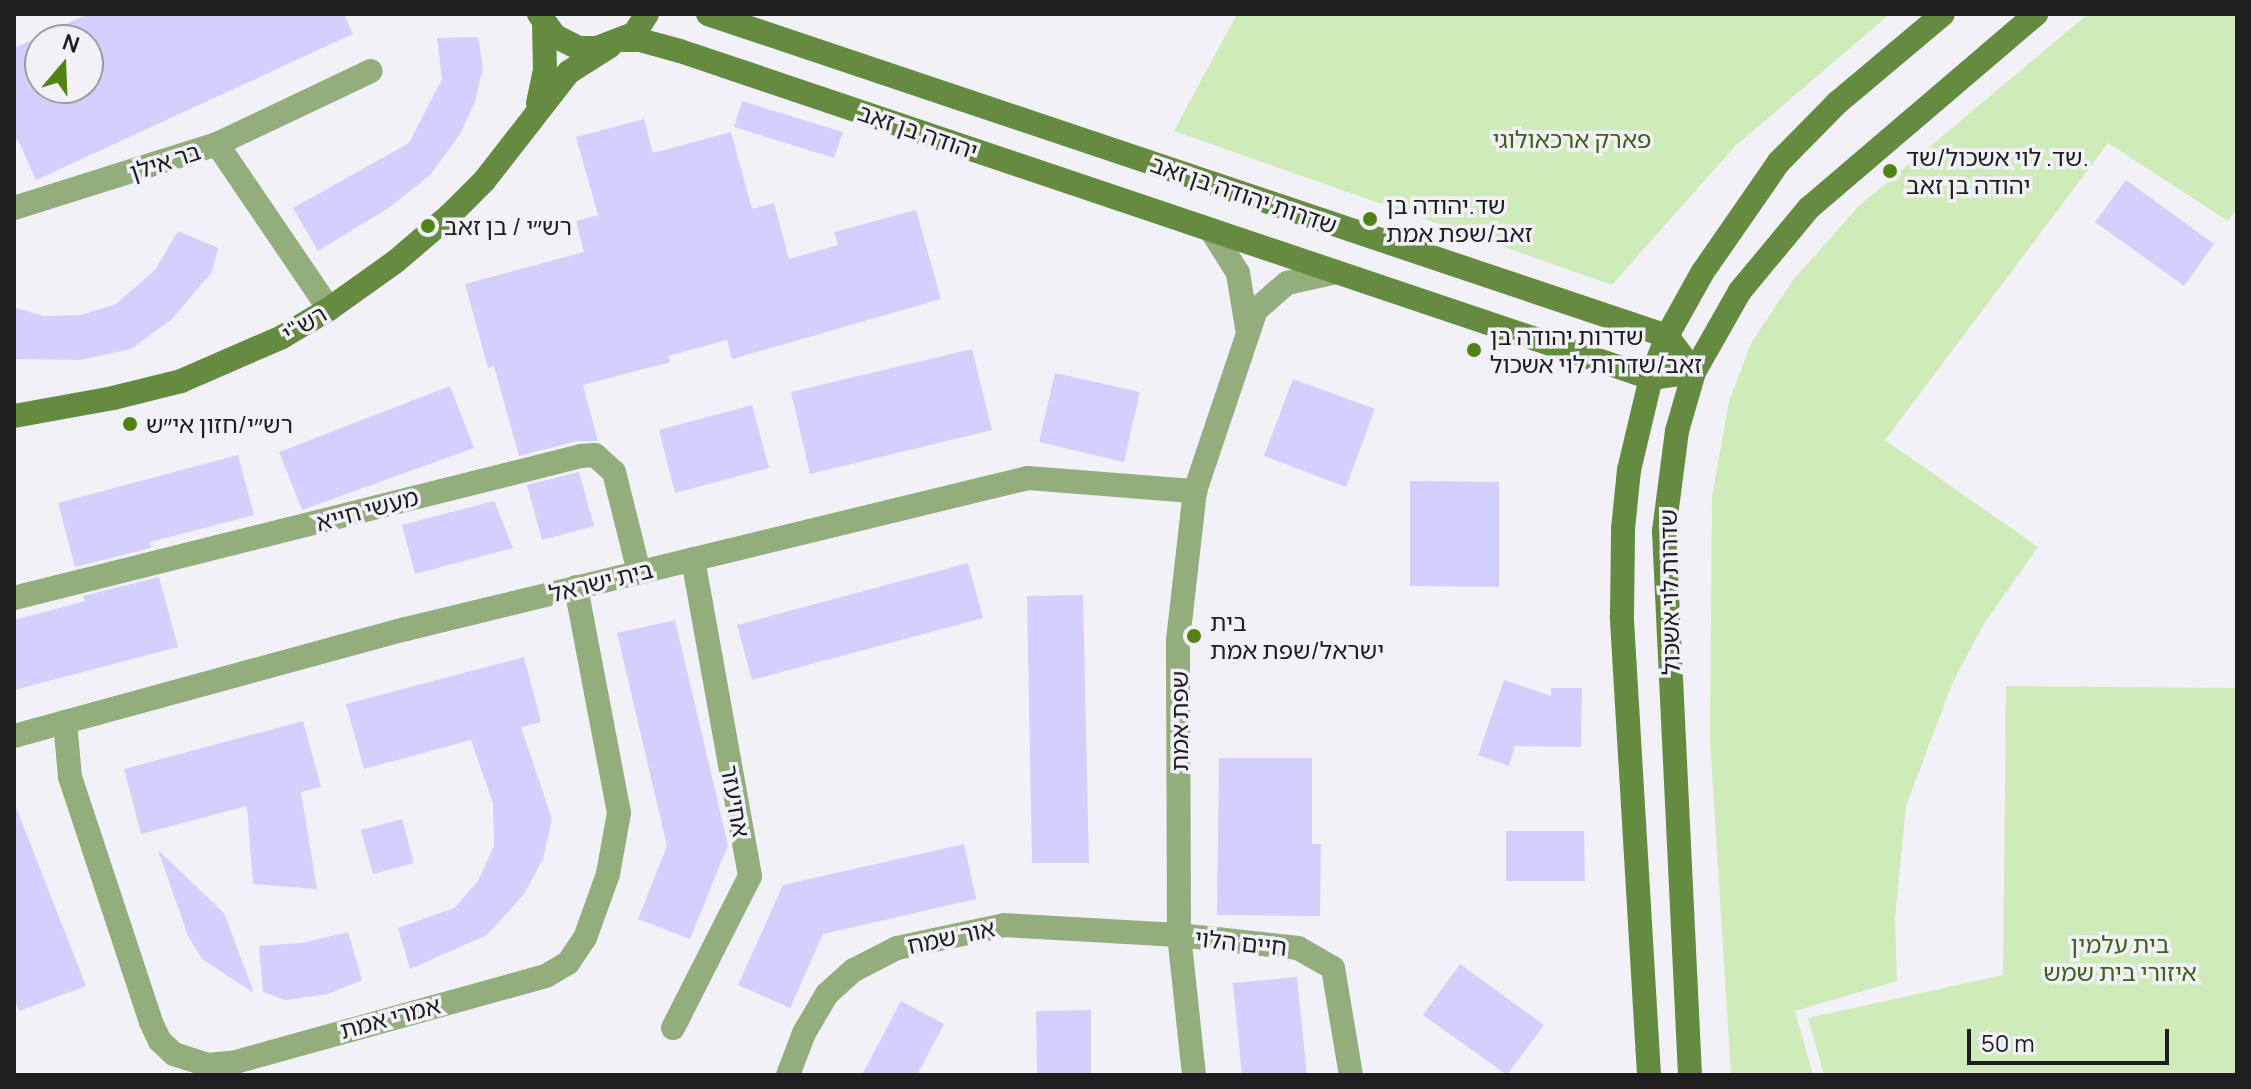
<!DOCTYPE html>
<html>
<head>
<meta charset="utf-8">
<style>
  body { margin:0 }
  #map { position:relative; width:2251px; height:1089px; overflow:hidden; background:#f1f1f7; font-family:Manrope,"Noto Sans Hebrew",sans-serif }
  div>[style] { position:absolute }
  .green>* { inset:0; background:#d0ebba }
  .building>* { inset:0; background:#d3d0fd }
  .street>* { height:24px; margin:-12px; padding:0 12px; transform-origin:12px; border-radius:12px; background:#93ad7d }
  .secondary>* { height:24px; margin:-12px; padding:0 12px; transform-origin:12px; border-radius:12px; background:#658b41 }
  .dots>* { width:22px; height:22px; translate:-50% -50%; box-sizing:border-box; border:4px solid #f1f1f7; border-radius:50% }
  span { translate:-50% -50%; white-space:nowrap; text-align:center; line-height:1.15; -webkit-text-stroke:7px #f1f1f7; paint-order:stroke }
  .street-label { font-size:24px; color:#1e1e20 }
  .park-label { font-size:24px; color:#3f6119 }
  .poi-label { font-size:24px; color:#1e1e20 }
  .left { translate:0 -50%; text-align:left }
  .frame { position:absolute; inset:0; border:16px solid #1e1e20; pointer-events:none }
  .north { position:absolute; left:24px; top:24px; width:80px; height:80px; box-sizing:border-box; background:#f1f1f7; border:2px solid #9d9da1; border-radius:50%; rotate:19deg; font-size:22px; font-weight:700; line-height:32px; text-align:center; color:#1e1e20 }
  .north::after { content:''; display:block; margin:auto; width:28px; height:36px; background:#528213; clip-path:polygon(50% 0,100% 100%,50% 72%,0 100%) }
  .scale { position:absolute; left:1967px; top:1029px; width:202px; height:36px; box-sizing:border-box; border:4px solid #1e1e20; border-top:0; padding-left:10px; font-size:24px; line-height:28px; white-space:nowrap; color:#1e1e20; -webkit-text-stroke:6px #f1f1f7; paint-order:stroke }
</style>
</head>
<body>
<div id="map">
  <div class="green">
    <i style="clip-path:polygon(1237px 14px,1890px 14px,1735px 146px,1612px 285px,1174px 131px)"></i>
    <i style="clip-path:polygon(2088px 14px,2237px 14px,2237px 209px,2228px 221px,2108px 143px,1885px 440px,2038px 547px,1983px 625px,1952px 684px,1906px 806px,1895px 918px,1897px 981px,1795px 1011px,1813px 1075px,1731px 1075px,1710px 740px,1712px 496px,1729px 402px,1751px 343px,1793px 280px,1859px 206px)"></i>
    <i style="clip-path:polygon(2006px 686px,2237px 688px,2237px 1075px,1824px 1075px,1808px 1018px,2003px 975px)"></i>
  </div>
  <div class="building">
    <i style="clip-path:polygon(evenodd,88px 14px,344px 14px,353px 34px,36px 180px,18px 140px,14px 140px,14px 48px,88px 14px,40px 40px,88px 40px,88px 88px,40px 88px,40px 40px)"></i>
    <i style="clip-path:polygon(478px 37px,483px 67px,475px 102px,460px 134px,430px 175px,390px 207px,318px 251px,293px 208px,409px 143px,442px 79px,437px 38px)"></i>
    <i style="clip-path:polygon(742px 101px,843px 132px,834px 158px,734px 127px)"></i>
    <i style="clip-path:polygon(644px 119px,653px 153px,731px 132px,752px 209px,774px 203px,789px 259px,838px 245px,834px 232px,916px 210px,941px 299px,732px 359px,727px 340px,668px 356px,670px 362px,583px 385px,598px 441px,577px 441px,519px 456px,494px 366px,488px 368px,465px 284px,584px 252px,576px 221px,598px 215px,576px 137px)"></i>
    <i style="clip-path:polygon(2126px 180px,2214px 244px,2184px 286px,2095px 222px)"></i>
    <i style="clip-path:polygon(178px 231px,218px 248px,212px 272px,172px 319px,131px 349px,80px 360px,14px 359px,14px 307px,43px 316px,81px 315px,116px 304px,155px 270px)"></i>
    <i style="clip-path:polygon(972px 349px,992px 430px,810px 474px,791px 392px)"></i>
    <i style="clip-path:polygon(1055px 373px,1140px 392px,1124px 462px,1039px 442px)"></i>
    <i style="clip-path:polygon(1293px 379px,1375px 409px,1346px 487px,1264px 456px)"></i>
    <i style="clip-path:polygon(450px 386px,474px 448px,302px 510px,279px 452px)"></i>
    <i style="clip-path:polygon(752px 405px,769px 468px,675px 493px,659px 430px)"></i>
    <i style="clip-path:polygon(238px 455px,254px 515px,150px 542px,151px 548px,75px 567px,58px 503px)"></i>
    <i style="clip-path:polygon(579px 472px,594px 526px,542px 540px,527px 485px)"></i>
    <i style="clip-path:polygon(1410px 481px,1499px 482px,1499px 587px,1410px 586px)"></i>
    <i style="clip-path:polygon(494px 501px,513px 548px,415px 574px,402px 525px)"></i>
    <i style="clip-path:polygon(968px 563px,983px 618px,752px 680px,737px 625px)"></i>
    <i style="clip-path:polygon(159px 577px,178px 647px,14px 690px,14px 620px,85px 601px,83px 596px)"></i>
    <i style="clip-path:polygon(1083px 595px,1089px 863px,1032px 863px,1027px 596px)"></i>
    <i style="clip-path:polygon(675px 620px,728px 845px,690px 939px,638px 919px,667px 846px,617px 633px)"></i>
    <i style="clip-path:polygon(524px 657px,541px 722px,521px 727px,552px 819px,543px 859px,524px 894px,487px 935px,410px 969px,398px 928px,454px 908px,478px 881px,494px 846px,493px 803px,471px 740px,364px 769px,346px 704px)"></i>
    <i style="clip-path:polygon(1504px 680px,1551px 696px,1551px 688px,1582px 688px,1581px 747px,1515px 746px,1509px 766px,1478px 755px)"></i>
    <i style="clip-path:polygon(303px 721px,321px 787px,301px 792px,317px 889px,253px 884px,247px 806px,141px 834px,124px 769px)"></i>
    <i style="clip-path:polygon(1219px 758px,1312px 758px,1312px 844px,1321px 844px,1320px 916px,1217px 915px)"></i>
    <i style="clip-path:polygon(14px 802px,86px 986px,19px 1011px,14px 998px)"></i>
    <i style="clip-path:polygon(402px 819px,414px 863px,373px 874px,361px 830px)"></i>
    <i style="clip-path:polygon(1506px 831px,1584px 831px,1585px 881px,1506px 881px)"></i>
    <i style="clip-path:polygon(964px 844px,976px 899px,823px 934px,790px 1008px,738px 985px,783px 885px)"></i>
    <i style="clip-path:polygon(158px 850px,224px 913px,254px 993px,202px 959px,188px 936px)"></i>
    <i style="clip-path:polygon(348px 932px,362px 980px,328px 994px,285px 1000px,263px 992px,259px 946px,302px 943px)"></i>
    <i style="clip-path:polygon(1460px 964px,1544px 1025px,1507px 1075px,1423px 1015px)"></i>
    <i style="clip-path:polygon(1297px 977px,1307px 1075px,1242px 1075px,1233px 983px)"></i>
    <i style="clip-path:polygon(901px 1001px,944px 1024px,917px 1075px,862px 1075px)"></i>
    <i style="clip-path:polygon(1091px 1010px,1091px 1074px,1037px 1074px,1036px 1011px)"></i>
  </div>
  <div class="street">
    <i style="left:217px;top:144px;width:170px;rotate:-25.4deg"></i>
    <i style="left:14px;top:208px;width:213px;rotate:-17.5deg"></i>
    <i style="left:217px;top:144px;width:199px;rotate:55.8deg"></i>
    <i style="left:1211px;top:230px;width:51px;rotate:57.9deg"></i>
    <i style="left:1238px;top:273px;width:56px;rotate:80.7deg"></i>
    <i style="left:14px;top:598px;width:585px;rotate:-14.06deg"></i>
    <i style="left:581px;top:456px;width:14px;rotate:-4deg"></i>
    <i style="left:595px;top:455px;width:25px;rotate:42deg"></i>
    <i style="left:614px;top:472px;width:103px;rotate:76deg"></i>
    <i style="left:65px;top:722px;width:55px;rotate:84.8deg"></i>
    <i style="left:70px;top:777px;width:258px;rotate:71.7deg"></i>
    <i style="left:151px;top:1022px;width:21px;rotate:65deg"></i>
    <i style="left:160px;top:1041px;width:19px;rotate:43deg"></i>
    <i style="left:174px;top:1054px;width:35px;rotate:18deg"></i>
    <i style="left:207px;top:1065px;width:25px;rotate:-5deg"></i>
    <i style="left:232px;top:1063px;width:326px;rotate:-15.5deg"></i>
    <i style="left:546px;top:976px;width:26px;rotate:-31deg"></i>
    <i style="left:568px;top:963px;width:30px;rotate:-56deg"></i>
    <i style="left:585px;top:938px;width:68px;rotate:-70.2deg"></i>
    <i style="left:608px;top:874px;width:62px;rotate:-79.8deg"></i>
    <i style="left:619px;top:813px;width:230px;rotate:-100.8deg"></i>
    <i style="left:14px;top:736px;width:406px;rotate:-15.3deg"></i>
    <i style="left:406px;top:629px;width:640px;rotate:-13.65deg"></i>
    <i style="left:1028px;top:478px;width:168px;rotate:4.5deg"></i>
    <i style="left:673px;top:1028px;width:170px;rotate:-63.1deg"></i>
    <i style="left:750px;top:876px;width:322px;rotate:-100.2deg"></i>
    <i style="left:788px;top:1075px;width:45px;rotate:-69.1deg"></i>
    <i style="left:804px;top:1033px;width:45px;rotate:-59.5deg"></i>
    <i style="left:827px;top:994px;width:36px;rotate:-42deg"></i>
    <i style="left:854px;top:970px;width:48px;rotate:-27.1deg"></i>
    <i style="left:897px;top:948px;width:109px;rotate:-12.1deg"></i>
    <i style="left:1004px;top:925px;width:175px;rotate:3.3deg"></i>
    <i style="left:1179px;top:935px;width:120px;rotate:6.2deg"></i>
    <i style="left:1298px;top:948px;width:40px;rotate:29.7deg"></i>
    <i style="left:1333px;top:968px;width:109px;rotate:80.5deg"></i>
    <i style="left:1194px;top:1075px;width:141px;rotate:-96.1deg"></i>
    <i style="left:1179px;top:935px;width:295px;rotate:-90.2deg"></i>
    <i style="left:1178px;top:640px;width:150px;rotate:-83.5deg"></i>
    <i style="left:1195px;top:491px;width:191px;rotate:-71.4deg"></i>
    <i style="left:1256px;top:310px;width:41px;rotate:-41.1deg"></i>
    <i style="left:1287px;top:283px;width:51px;rotate:-12.4deg"></i>
  </div>
  <div class="secondary">
    <i style="left:539px;top:14px;width:27px;rotate:54deg"></i>
    <i style="left:555px;top:36px;width:27px;rotate:27deg"></i>
    <i style="left:579px;top:48px;width:18px"></i>
    <i style="left:597px;top:48px;width:40px;rotate:-21deg"></i>
    <i style="left:634px;top:34px;width:24px;rotate:-57deg"></i>
    <i style="left:708px;top:14px;width:1012px;rotate:18.56deg"></i>
    <i style="left:1667px;top:336px;width:45px;rotate:53.1deg"></i>
    <i style="left:624px;top:40px;width:16px"></i>
    <i style="left:640px;top:40px;width:41px;rotate:15.4deg"></i>
    <i style="left:680px;top:51px;width:1025px;rotate:18.61deg"></i>
    <i style="left:1651px;top:378px;width:43px;rotate:-7.9deg"></i>
    <i style="left:538px;top:103px;width:33px;rotate:-78deg"></i>
    <i style="left:545px;top:71px;width:46px;rotate:-91.2deg"></i>
    <i style="left:14px;top:416px;width:101px;rotate:-10.3deg"></i>
    <i style="left:113px;top:398px;width:70px;rotate:-14deg"></i>
    <i style="left:181px;top:381px;width:110px;rotate:-23.5deg"></i>
    <i style="left:282px;top:337px;width:55px;rotate:-30.8deg"></i>
    <i style="left:329px;top:309px;width:81px;rotate:-35.5deg"></i>
    <i style="left:395px;top:262px;width:72px;rotate:-40.5deg"></i>
    <i style="left:450px;top:215px;width:48px;rotate:-45deg"></i>
    <i style="left:484px;top:181px;width:138px;rotate:-52.1deg"></i>
    <i style="left:569px;top:72px;width:49px;rotate:-32.4deg"></i>
    <i style="left:1649px;top:1075px;width:460px;rotate:-93.4deg"></i>
    <i style="left:1622px;top:616px;width:87px;rotate:-89.3deg"></i>
    <i style="left:1623px;top:529px;width:59px;rotate:-84.2deg"></i>
    <i style="left:1629px;top:470px;width:95px;rotate:-76.6deg"></i>
    <i style="left:1651px;top:378px;width:45px;rotate:-69.1deg"></i>
    <i style="left:1667px;top:336px;width:72px;rotate:-60.9deg"></i>
    <i style="left:1702px;top:273px;width:135px;rotate:-55.3deg"></i>
    <i style="left:1779px;top:162px;width:83px;rotate:-45.5deg"></i>
    <i style="left:1837px;top:103px;width:138px;rotate:-40deg"></i>
    <i style="left:1690px;top:1075px;width:545px;rotate:-92.74deg"></i>
    <i style="left:1664px;top:531px;width:101px;rotate:-82.6deg"></i>
    <i style="left:1677px;top:431px;width:61px;rotate:-73.9deg"></i>
    <i style="left:1694px;top:372px;width:93px;rotate:-60.4deg"></i>
    <i style="left:1740px;top:291px;width:108px;rotate:-50.3deg"></i>
    <i style="left:1809px;top:208px;width:299px;rotate:-40.5deg"></i>
  </div>
  <div class="dots">
    <i style="left:1890px;top:171px;background:#528213"></i>
    <i style="left:1370px;top:219px;background:#528213"></i>
    <i style="left:428px;top:226px;background:#528213"></i>
    <i style="left:1474px;top:350px;background:#528213"></i>
    <i style="left:130px;top:424px;background:#528213"></i>
    <i style="left:1194px;top:636px;background:#528213"></i>
  </div>
  <div class="street-label">
    <span style="left:918px;top:131px;rotate:19deg">יהודה בן זאב</span>
    <span style="left:165px;top:161px;rotate:-18deg">בר אילן</span>
    <span style="left:1244px;top:194px;rotate:19deg">שדרות יהודה בן זאב</span>
    <span style="left:304px;top:323px;rotate:-31deg">רש"י</span>
    <span style="left:367px;top:509px;rotate:-15deg">מעשי חייא</span>
    <span style="left:601px;top:581px;rotate:-14deg">בית ישראל</span>
    <span style="left:1669px;top:592px;rotate:-91deg">שדרות לוי אשכול</span>
    <span style="left:1179px;top:721px;rotate:-90deg">שפת אמת</span>
    <span style="left:736px;top:801px;rotate:80deg">אחיעזר</span>
    <span style="left:951px;top:936px;rotate:-12deg">אור שמח</span>
    <span style="left:1241px;top:942px;rotate:6deg">חיים הלוי</span>
    <span style="left:390px;top:1017px;rotate:-15deg">אמרי אמת</span>
  </div>
  <div class="park-label">
    <span style="left:1572px;top:139px">פארק ארכאולוגי</span>
    <span style="left:2120px;top:958px">בית עלמין<br>איזורי בית שמש</span>
  </div>
  <div class="poi-label">
    <span class="left" style="left:1906px;top:171px">שד. לוי אשכול/שד.<br>יהודה בן זאב</span>
    <span class="left" style="left:1386px;top:219px">שד.יהודה בן<br>זאב/שפת אמת</span>
    <span class="left" style="left:444px;top:226px">רש״י / בן זאב</span>
    <span class="left" style="left:1490px;top:350px">שדרות יהודה בן<br>זאב/שדרות לוי אשכול</span>
    <span class="left" style="left:146px;top:424px">רש״י/חזון אי״ש</span>
    <span class="left" style="left:1210px;top:636px">בית<br>ישראל/שפת אמת</span>
  </div>
  <div class="frame"></div>
  <div class="north">N</div>
  <div class="scale">50 m</div>
</div>
</body>
</html>
